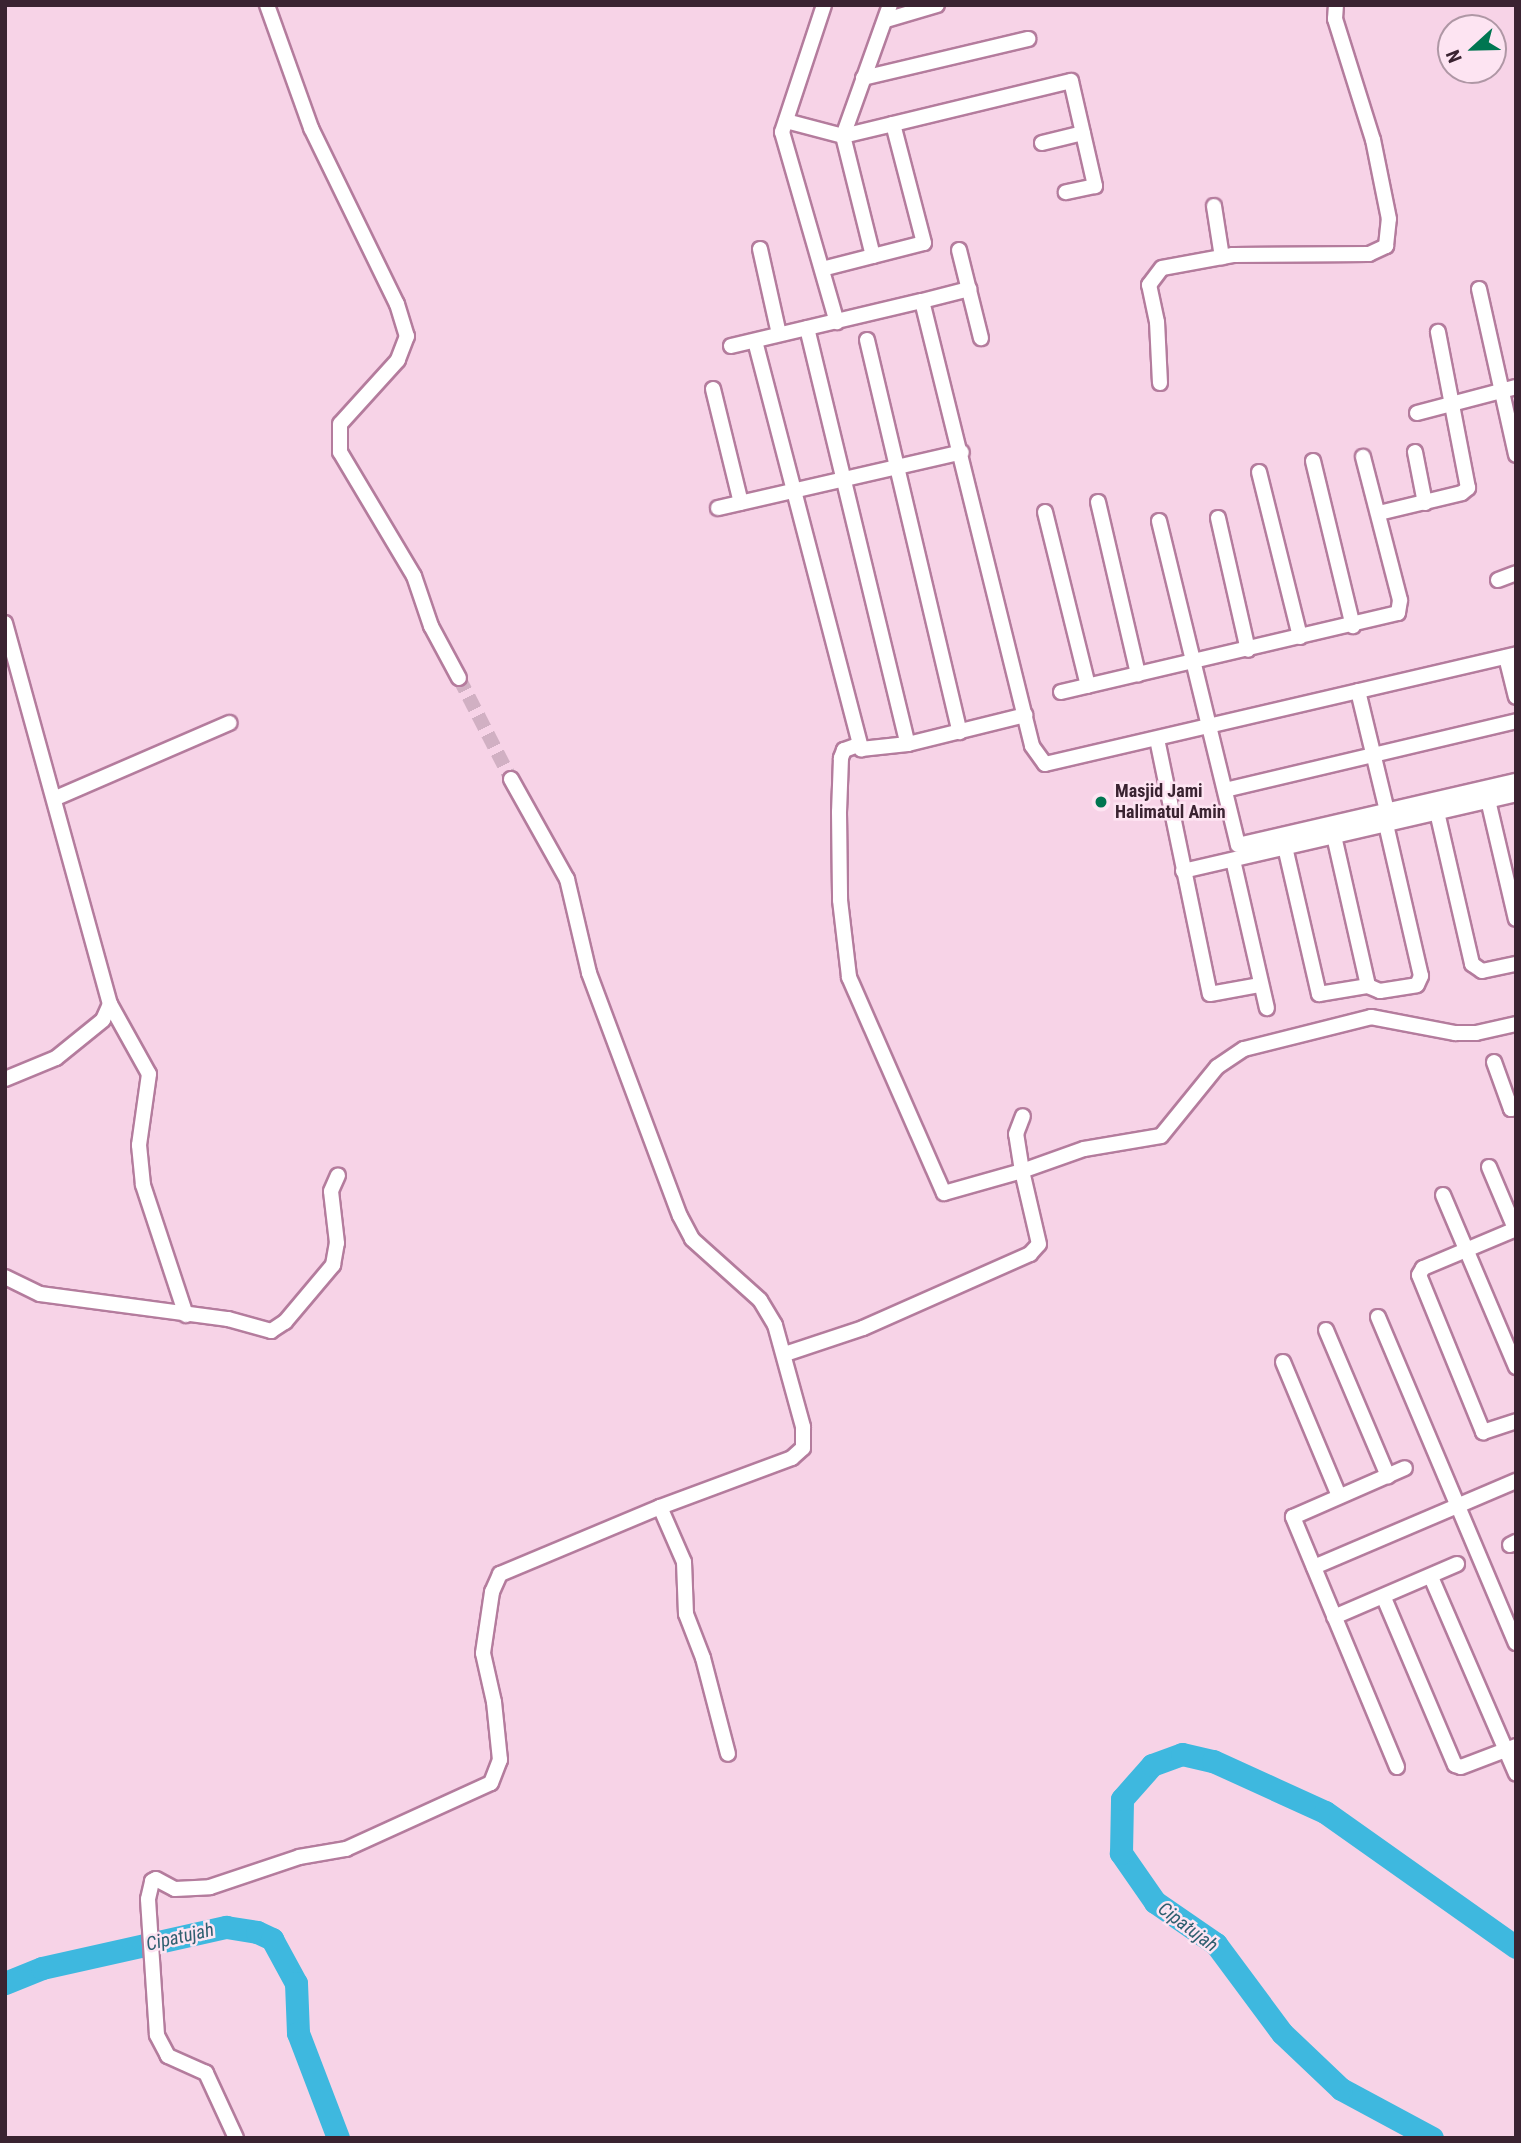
<!DOCTYPE html>
<html>
<head>
<meta charset="utf-8">
<style>
  body { margin:0 }
  #map { position:relative; width:1521px; height:2143px; overflow:hidden; background:#f7d3e7; font-family:"Roboto Condensed",sans-serif }
  div>[style] { position:absolute }
  .river>* { height:23px; margin:-11.5px; padding:0 11.5px; transform-origin:11.5px; border-radius:11.5px; background:#3eb8df }
  .minor-tunnel>* { height:14px; margin-top:-7px; transform-origin:0; background:repeating-linear-gradient(90deg,#d1b0c3 0 14px,transparent 0 21px) }
  .roads { filter:drop-shadow(2px 0 #b47c9d) drop-shadow(-2px 0 #b47c9d) drop-shadow(0 2px #b47c9d) drop-shadow(0 -2px #b47c9d) }
  .minor>* { height:14px; margin:-7px; padding:0 7px; transform-origin:7px; border-radius:7px; background:#fff }
  .dots>* { width:19px; height:19px; translate:-50% -50%; box-sizing:border-box; border:4px solid #fde4f2; border-radius:50% }
  span { translate:-50% -50%; white-space:nowrap; text-align:center; line-height:1.15; -webkit-text-stroke:5px #fde4f2; paint-order:stroke }
  .poi-label { font-size:18px; color:#3a2331; font-weight:700 }
  .left { translate:0 -50%; text-align:left }
  .water-label { font-size:19px; color:#2e5f70; font-style:italic }
  .frame { position:absolute; inset:0; border:7px solid #3a2331; pointer-events:none }
  .north { position:absolute; left:1437px; top:14px; width:70px; height:70px; box-sizing:border-box; background:#fde4f2; border:2px solid #af97a5; border-radius:50%; rotate:248deg; font-size:19px; font-weight:700; line-height:28px; text-align:center; color:#3a2331 }
  .north::after { content:''; display:block; margin:auto; width:24px; height:32px; background:#007651; clip-path:polygon(50% 0,100% 100%,50% 72%,0 100%) }
</style>
</head>
<body>
<div id="map">
  <div class="river">
    <i style="left:5px;top:1983px;width:40px;rotate:-22deg"></i>
    <i style="left:42px;top:1968px;width:189px;rotate:-12.6deg"></i>
    <i style="left:226px;top:1927px;width:31px;rotate:9deg"></i>
    <i style="left:257px;top:1932px;width:17px;rotate:25deg"></i>
    <i style="left:272px;top:1939px;width:50px;rotate:61.4deg"></i>
    <i style="left:296px;top:1983px;width:50px;rotate:87.7deg"></i>
    <i style="left:298px;top:2033px;width:112px;rotate:69.1deg"></i>
    <i style="left:1432px;top:2138px;width:103px;rotate:-151.7deg"></i>
    <i style="left:1341px;top:2089px;width:81px;rotate:-136.5deg"></i>
    <i style="left:1282px;top:2033px;width:111px;rotate:-126.6deg"></i>
    <i style="left:1216px;top:1944px;width:74px;rotate:-145.5deg"></i>
    <i style="left:1155px;top:1902px;width:60px;rotate:-124.8deg"></i>
    <i style="left:1121px;top:1853px;width:54px;rotate:-88.9deg"></i>
    <i style="left:1122px;top:1799px;width:45px;rotate:-48.6deg"></i>
    <i style="left:1152px;top:1765px;width:32px;rotate:-20deg"></i>
    <i style="left:1182px;top:1754px;width:32px;rotate:13deg"></i>
    <i style="left:1213px;top:1761px;width:123px;rotate:24.5deg"></i>
    <i style="left:1325px;top:1812px;width:234px;rotate:35.3deg"></i>
  </div>
  <div class="minor-tunnel">
    <i style="left:459px;top:678px;width:114px;rotate:62.8deg"></i>
  </div>
  <div class="roads">
    <div class="minor">
      <i style="left:267px;top:5px;width:131px;rotate:70.3deg"></i>
      <i style="left:311px;top:128px;width:196px;rotate:64deg"></i>
      <i style="left:397px;top:304px;width:34px;rotate:73deg"></i>
      <i style="left:407px;top:336px;width:26px;rotate:111deg"></i>
      <i style="left:398px;top:360px;width:86px;rotate:132.2deg"></i>
      <i style="left:340px;top:424px;width:28px;rotate:90deg"></i>
      <i style="left:340px;top:452px;width:144px;rotate:59.2deg"></i>
      <i style="left:414px;top:576px;width:53px;rotate:71.2deg"></i>
      <i style="left:431px;top:626px;width:59px;rotate:61.7deg"></i>
      <i style="left:824px;top:5px;width:134px;rotate:108.3deg"></i>
      <i style="left:782px;top:132px;width:198px;rotate:73.9deg"></i>
      <i style="left:886px;top:20px;width:53px;rotate:-16.4deg"></i>
      <i style="left:863px;top:78px;width:170px;rotate:-13.3deg"></i>
      <i style="left:786px;top:121px;width:59px;rotate:14.7deg"></i>
      <i style="left:843px;top:136px;width:51px;rotate:-13.5deg"></i>
      <i style="left:1042px;top:143px;width:42px;rotate:-13.7deg"></i>
      <i style="left:1214px;top:206px;width:52px;rotate:81.1deg"></i>
      <i style="left:760px;top:249px;width:87px;rotate:77.4deg"></i>
      <i style="left:959px;top:250px;width:91px;rotate:76deg"></i>
      <i style="left:873px;top:256px;width:124px;rotate:-104deg"></i>
      <i style="left:843px;top:136px;width:139px;rotate:-70.3deg"></i>
      <i style="left:822px;top:269px;width:105px;rotate:-14.3deg"></i>
      <i style="left:924px;top:243px;width:123px;rotate:-104.6deg"></i>
      <i style="left:893px;top:124px;width:183px;rotate:-13.6deg"></i>
      <i style="left:1071px;top:81px;width:108px;rotate:77.1deg"></i>
      <i style="left:1095px;top:186px;width:30px;rotate:168deg"></i>
      <i style="left:1479px;top:289px;width:170px;rotate:77.4deg"></i>
      <i style="left:922px;top:301px;width:49px;rotate:-14.3deg"></i>
      <i style="left:807px;top:328px;width:428px;rotate:76.4deg"></i>
      <i style="left:867px;top:340px;width:403px;rotate:76.7deg"></i>
      <i style="left:755px;top:341px;width:422px;rotate:75.4deg"></i>
      <i style="left:861px;top:749px;width:47px;rotate:-6.1deg"></i>
      <i style="left:908px;top:744px;width:121px;rotate:-13.9deg"></i>
      <i style="left:731px;top:346px;width:196px;rotate:-13.3deg"></i>
      <i style="left:922px;top:301px;width:458px;rotate:76.1deg"></i>
      <i style="left:1032px;top:746px;width:22px;rotate:54deg"></i>
      <i style="left:1045px;top:764px;width:484px;rotate:-13.1deg"></i>
      <i style="left:1160px;top:383px;width:61px;rotate:-92.8deg"></i>
      <i style="left:1157px;top:322px;width:38px;rotate:-102deg"></i>
      <i style="left:1149px;top:285px;width:21px;rotate:-53deg"></i>
      <i style="left:1162px;top:268px;width:72px;rotate:-10.4deg"></i>
      <i style="left:1233px;top:255px;width:136px;rotate:-0.4deg"></i>
      <i style="left:1369px;top:254px;width:19px;rotate:-25deg"></i>
      <i style="left:1386px;top:246px;width:27px;rotate:-84deg"></i>
      <i style="left:1389px;top:219px;width:81px;rotate:-101.4deg"></i>
      <i style="left:1373px;top:140px;width:127px;rotate:-107.4deg"></i>
      <i style="left:1335px;top:19px;width:14px;rotate:-86deg"></i>
      <i style="left:713px;top:389px;width:117px;rotate:76.2deg"></i>
      <i style="left:1417px;top:413px;width:102px;rotate:-14.7deg"></i>
      <i style="left:1415px;top:452px;width:52px;rotate:78.9deg"></i>
      <i style="left:1313px;top:461px;width:170px;rotate:76.4deg"></i>
      <i style="left:1259px;top:472px;width:170px;rotate:76deg"></i>
      <i style="left:1098px;top:502px;width:177px;rotate:76.9deg"></i>
      <i style="left:718px;top:508px;width:250px;rotate:-12.9deg"></i>
      <i style="left:1045px;top:512px;width:179px;rotate:76.1deg"></i>
      <i style="left:1379px;top:513px;width:85px;rotate:-13.5deg"></i>
      <i style="left:1462px;top:493px;width:8px;rotate:-40deg"></i>
      <i style="left:1468px;top:488px;width:159px;rotate:-100.9deg"></i>
      <i style="left:1218px;top:518px;width:135px;rotate:77.2deg"></i>
      <i style="left:1159px;top:521px;width:333px;rotate:76.3deg"></i>
      <i style="left:1238px;top:845px;width:285px;rotate:-13deg"></i>
      <i style="left:1498px;top:580px;width:19px;rotate:-21deg"></i>
      <i style="left:5px;top:623px;width:395px;rotate:74.6deg"></i>
      <i style="left:110px;top:1004px;width:17px;rotate:114deg"></i>
      <i style="left:103px;top:1020px;width:60px;rotate:141deg"></i>
      <i style="left:56px;top:1058px;width:55px;rotate:157.6deg"></i>
      <i style="left:1506px;top:657px;width:41px;rotate:76deg"></i>
      <i style="left:1358px;top:691px;width:123px;rotate:76.4deg"></i>
      <i style="left:1061px;top:692px;width:346px;rotate:-13.2deg"></i>
      <i style="left:1398px;top:613px;width:13px;rotate:-81deg"></i>
      <i style="left:1400px;top:600px;width:148px;rotate:-104.5deg"></i>
      <i style="left:1157px;top:739px;width:260px;rotate:78.3deg"></i>
      <i style="left:1210px;top:994px;width:51px;rotate:-10.2deg"></i>
      <i style="left:858px;top:745px;width:15px;rotate:160deg"></i>
      <i style="left:844px;top:750px;width:9px;rotate:111deg"></i>
      <i style="left:841px;top:758px;width:54px;rotate:92.1deg"></i>
      <i style="left:839px;top:812px;width:88px;rotate:89.3deg"></i>
      <i style="left:840px;top:900px;width:78px;rotate:83.3deg"></i>
      <i style="left:849px;top:977px;width:236px;rotate:66.3deg"></i>
      <i style="left:944px;top:1193px;width:81px;rotate:-15.8deg"></i>
      <i style="left:1022px;top:1171px;width:37px;rotate:-99deg"></i>
      <i style="left:1016px;top:1134px;width:19px;rotate:-69deg"></i>
      <i style="left:511px;top:779px;width:115px;rotate:60.8deg"></i>
      <i style="left:567px;top:879px;width:97px;rotate:76.8deg"></i>
      <i style="left:589px;top:973px;width:259px;rotate:69.5deg"></i>
      <i style="left:680px;top:1216px;width:26px;rotate:62deg"></i>
      <i style="left:692px;top:1239px;width:91px;rotate:41.9deg"></i>
      <i style="left:760px;top:1300px;width:29px;rotate:59deg"></i>
      <i style="left:775px;top:1325px;width:106px;rotate:74.6deg"></i>
      <i style="left:803px;top:1427px;width:21px;rotate:90deg"></i>
      <i style="left:803px;top:1448px;width:15px;rotate:138deg"></i>
      <i style="left:792px;top:1458px;width:141px;rotate:159.6deg"></i>
      <i style="left:660px;top:1507px;width:60px;rotate:66.4deg"></i>
      <i style="left:684px;top:1562px;width:52px;rotate:87.8deg"></i>
      <i style="left:686px;top:1614px;width:47px;rotate:68.9deg"></i>
      <i style="left:703px;top:1658px;width:99px;rotate:75.4deg"></i>
      <i style="left:1225px;top:790px;width:299px;rotate:-13.3deg"></i>
      <i style="left:56px;top:798px;width:189px;rotate:-23.4deg"></i>
      <i style="left:1488px;top:800px;width:122px;rotate:76.8deg"></i>
      <i style="left:1437px;top:812px;width:156px;rotate:77deg"></i>
      <i style="left:1472px;top:964px;width:12px;rotate:35deg"></i>
      <i style="left:1482px;top:971px;width:35px;rotate:-12deg"></i>
      <i style="left:1334px;top:836px;width:154px;rotate:77.2deg"></i>
      <i style="left:1285px;top:847px;width:151px;rotate:77deg"></i>
      <i style="left:1319px;top:994px;width:50px;rotate:-9.3deg"></i>
      <i style="left:1368px;top:986px;width:13px;rotate:23deg"></i>
      <i style="left:1380px;top:991px;width:37px;rotate:-9deg"></i>
      <i style="left:1417px;top:985px;width:10px;rotate:-66deg"></i>
      <i style="left:1421px;top:976px;width:156px;rotate:-103deg"></i>
      <i style="left:1233px;top:860px;width:152px;rotate:77.1deg"></i>
      <i style="left:1183px;top:871px;width:342px;rotate:-13deg"></i>
      <i style="left:110px;top:1004px;width:80px;rotate:60.9deg"></i>
      <i style="left:149px;top:1074px;width:72px;rotate:98deg"></i>
      <i style="left:139px;top:1145px;width:40px;rotate:84.3deg"></i>
      <i style="left:143px;top:1185px;width:137px;rotate:71.7deg"></i>
      <i style="left:1494px;top:1062px;width:50px;rotate:70.1deg"></i>
      <i style="left:1511px;top:1109px;width:5px;rotate:-22deg"></i>
      <i style="left:1489px;top:1167px;width:69px;rotate:67.1deg"></i>
      <i style="left:1443px;top:1195px;width:187px;rotate:67deg"></i>
      <i style="left:1516px;top:1229px;width:101px;rotate:157.2deg"></i>
      <i style="left:1423px;top:1268px;width:8px;rotate:120deg"></i>
      <i style="left:1419px;top:1275px;width:170px;rotate:67.8deg"></i>
      <i style="left:1483px;top:1432px;width:35px;rotate:-18deg"></i>
      <i style="left:5px;top:1277px;width:39px;rotate:26deg"></i>
      <i style="left:40px;top:1294px;width:190px;rotate:7.6deg"></i>
      <i style="left:228px;top:1319px;width:45px;rotate:15.6deg"></i>
      <i style="left:271px;top:1331px;width:17px;rotate:-33deg"></i>
      <i style="left:285px;top:1322px;width:75px;rotate:-49.9deg"></i>
      <i style="left:333px;top:1265px;width:22px;rotate:-80deg"></i>
      <i style="left:337px;top:1243px;width:52px;rotate:-96.6deg"></i>
      <i style="left:331px;top:1191px;width:17px;rotate:-66deg"></i>
      <i style="left:1378px;top:1317px;width:354px;rotate:67.1deg"></i>
      <i style="left:1326px;top:1330px;width:159px;rotate:67deg"></i>
      <i style="left:785px;top:1354px;width:82px;rotate:-18.4deg"></i>
      <i style="left:863px;top:1328px;width:183px;rotate:-23.9deg"></i>
      <i style="left:1030px;top:1254px;width:13px;rotate:-48deg"></i>
      <i style="left:1039px;top:1244px;width:75px;rotate:-103.1deg"></i>
      <i style="left:1022px;top:1171px;width:66px;rotate:-19.5deg"></i>
      <i style="left:1084px;top:1149px;width:78px;rotate:-9.6deg"></i>
      <i style="left:1161px;top:1136px;width:89px;rotate:-50.9deg"></i>
      <i style="left:1217px;top:1067px;width:32px;rotate:-34deg"></i>
      <i style="left:1244px;top:1049px;width:131px;rotate:-14.1deg"></i>
      <i style="left:1371px;top:1017px;width:86px;rotate:10.8deg"></i>
      <i style="left:1455px;top:1033px;width:21px"></i>
      <i style="left:1476px;top:1033px;width:41px;rotate:-12.7deg"></i>
      <i style="left:1283px;top:1362px;width:145px;rotate:67.3deg"></i>
      <i style="left:1510px;top:1545px;width:7px;rotate:-27deg"></i>
      <i style="left:1314px;top:1567px;width:220px;rotate:-23.1deg"></i>
      <i style="left:1431px;top:1577px;width:214px;rotate:66.6deg"></i>
      <i style="left:1384px;top:1598px;width:181px;rotate:67deg"></i>
      <i style="left:1455px;top:1765px;width:6px;rotate:18deg"></i>
      <i style="left:1461px;top:1767px;width:59px;rotate:-20.9deg"></i>
      <i style="left:1334px;top:1617px;width:134px;rotate:-23.3deg"></i>
      <i style="left:1397px;top:1767px;width:271px;rotate:-112.6deg"></i>
      <i style="left:1293px;top:1517px;width:122px;rotate:-23.6deg"></i>
      <i style="left:236px;top:2138px;width:72px;rotate:-114.8deg"></i>
      <i style="left:206px;top:2073px;width:42px;rotate:-155.9deg"></i>
      <i style="left:168px;top:2056px;width:24px;rotate:-118deg"></i>
      <i style="left:157px;top:2035px;width:136px;rotate:-93.8deg"></i>
      <i style="left:148px;top:1899px;width:18px;rotate:-77deg"></i>
      <i style="left:152px;top:1881px;width:4px;rotate:-27deg"></i>
      <i style="left:156px;top:1879px;width:21px;rotate:28deg"></i>
      <i style="left:175px;top:1889px;width:35px;rotate:-3deg"></i>
      <i style="left:210px;top:1887px;width:94px;rotate:-18.6deg"></i>
      <i style="left:299px;top:1857px;width:48px;rotate:-9.7deg"></i>
      <i style="left:346px;top:1849px;width:159px;rotate:-24.5deg"></i>
      <i style="left:491px;top:1783px;width:25px;rotate:-69deg"></i>
      <i style="left:500px;top:1760px;width:58px;rotate:-95.9deg"></i>
      <i style="left:494px;top:1702px;width:50px;rotate:-102.7deg"></i>
      <i style="left:483px;top:1653px;width:62px;rotate:-81.6deg"></i>
      <i style="left:492px;top:1592px;width:20px;rotate:-66deg"></i>
      <i style="left:500px;top:1574px;width:173px;rotate:-22.7deg"></i>
    </div>
  </div>
  <div class="dots">
    <i style="left:1101px;top:802px;background:#007651"></i>
  </div>
  <div class="poi-label">
    <span class="left" style="left:1115px;top:802px">Masjid Jami<br>Halimatul Amin</span>
  </div>
  <div class="water-label">
    <span style="left:1188px;top:1927px;rotate:37deg">Cipatujah</span>
    <span style="left:180px;top:1937px;rotate:-13deg">Cipatujah</span>
  </div>
  <div class="frame"></div>
  <div class="north">N</div>
</div>
</body>
</html>
